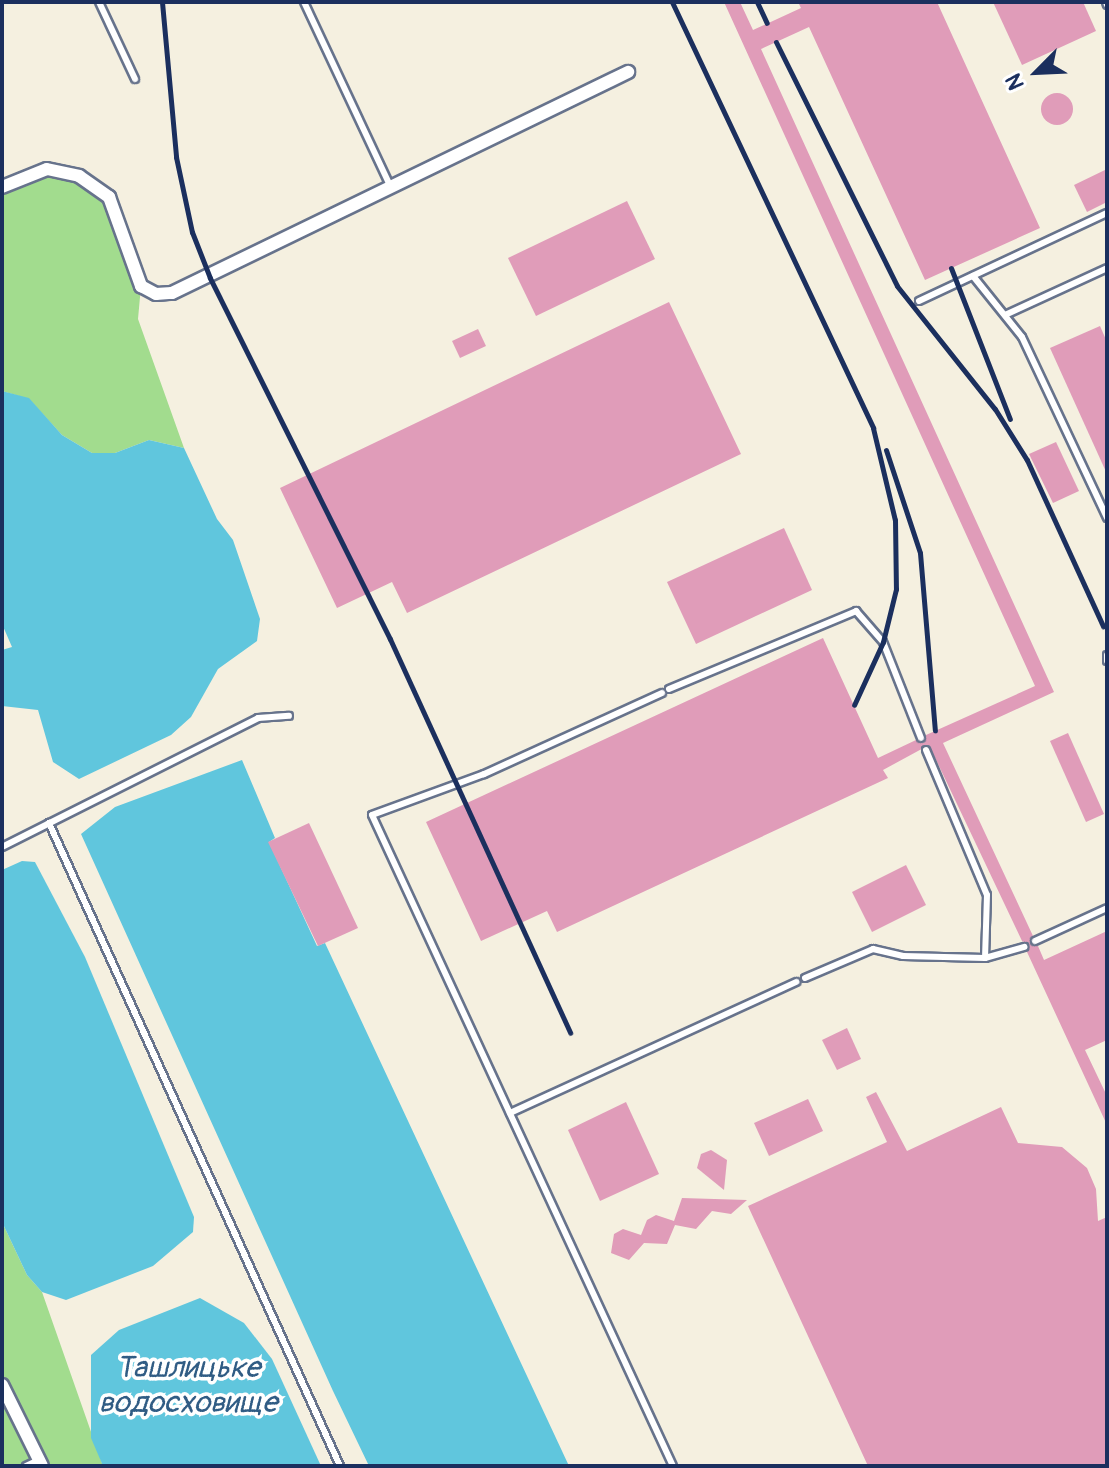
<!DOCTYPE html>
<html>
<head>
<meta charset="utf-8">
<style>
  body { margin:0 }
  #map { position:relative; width:1109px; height:1468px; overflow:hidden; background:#f5f0e0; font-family:Pangolin,sans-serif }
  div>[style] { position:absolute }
  .green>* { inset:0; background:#a2dc8e }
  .water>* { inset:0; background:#60c6dd }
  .building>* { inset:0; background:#e09cb9 }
  .round { border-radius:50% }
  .roads { filter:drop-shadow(2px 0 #67738c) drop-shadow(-2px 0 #67738c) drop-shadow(0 2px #67738c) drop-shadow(0 -2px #67738c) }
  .service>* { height:6px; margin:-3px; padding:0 3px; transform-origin:3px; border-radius:3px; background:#fff }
  .minor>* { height:12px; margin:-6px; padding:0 6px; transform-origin:6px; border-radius:6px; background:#fff }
  .rail>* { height:5px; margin:-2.5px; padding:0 2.5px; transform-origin:2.5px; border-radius:2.5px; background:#1b2f5e }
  span { translate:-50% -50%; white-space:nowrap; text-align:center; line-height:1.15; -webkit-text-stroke:7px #fff; paint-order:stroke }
  .water-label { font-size:30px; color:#305c84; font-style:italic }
  .frame { position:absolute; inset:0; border:4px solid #1b2f5e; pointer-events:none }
  .north { position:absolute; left:997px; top:32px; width:80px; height:80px; -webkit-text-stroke:6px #fff; paint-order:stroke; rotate:246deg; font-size:22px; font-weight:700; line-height:32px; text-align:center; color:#1b2f5e }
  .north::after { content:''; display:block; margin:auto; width:28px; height:36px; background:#1b2f5e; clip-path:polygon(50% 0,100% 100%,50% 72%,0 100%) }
</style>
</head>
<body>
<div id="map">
  <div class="green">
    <i style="clip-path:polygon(47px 169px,79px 176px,109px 197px,141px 286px,138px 319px,184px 448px,149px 440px,115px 453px,92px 453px,62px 435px,29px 399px,2px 391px,2px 188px)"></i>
    <i style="clip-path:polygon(2px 1222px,27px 1275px,42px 1292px,103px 1466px,2px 1466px)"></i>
  </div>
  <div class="water">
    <i style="clip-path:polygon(2px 391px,29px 398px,62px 435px,92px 453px,115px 453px,149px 440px,184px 448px,217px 519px,233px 540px,260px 619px,257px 641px,218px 669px,191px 717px,171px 735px,79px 779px,53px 762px,38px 710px,2px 706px,2px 650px,12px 647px,2px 624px)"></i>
    <i style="clip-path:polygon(242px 760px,275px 838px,269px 842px,317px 946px,325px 943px,569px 1466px,369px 1466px,333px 1391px,81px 834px,115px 807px)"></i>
    <i style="clip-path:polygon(22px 861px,35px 862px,85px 957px,194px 1217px,193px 1232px,153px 1266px,66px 1300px,42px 1292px,27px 1275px,2px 1222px,2px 870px)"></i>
    <i style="clip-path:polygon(200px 1298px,244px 1323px,272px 1359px,321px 1466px,103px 1466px,91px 1438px,91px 1355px,119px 1330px)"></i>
  </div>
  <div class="building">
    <i style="clip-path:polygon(724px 2px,740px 2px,753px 30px,801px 8px,798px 2px,937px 2px,1040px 228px,925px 280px,809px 27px,761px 49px,1054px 692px,943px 743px,1033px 936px,1031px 945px,1038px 946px,1044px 960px,1107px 931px,1107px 1040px,1085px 1050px,1107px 1096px,1107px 1125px,1027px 952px,1029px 945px,1022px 941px,929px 745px,883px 770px,888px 778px,557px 932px,547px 911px,481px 941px,426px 822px,823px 638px,878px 758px,916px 740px,924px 743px,926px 735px,1035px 686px)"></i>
    <i style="clip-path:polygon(993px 2px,1083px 2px,1096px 31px,1022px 65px)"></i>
    <i class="round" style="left:1041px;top:93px;width:32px;height:32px"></i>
    <i style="clip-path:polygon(1107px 169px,1107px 202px,1087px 212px,1074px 185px)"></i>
    <i style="clip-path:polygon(627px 201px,655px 259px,536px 316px,508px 258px)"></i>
    <i style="clip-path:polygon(669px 302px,741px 454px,407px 613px,392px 582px,337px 608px,280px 488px)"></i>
    <i style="clip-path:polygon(1100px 326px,1107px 342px,1107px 474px,1050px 348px)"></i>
    <i style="clip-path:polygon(478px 329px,486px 346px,460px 358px,452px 341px)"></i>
    <i style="clip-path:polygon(1056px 442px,1079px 491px,1053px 503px,1029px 454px)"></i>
    <i style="clip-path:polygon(784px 528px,812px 590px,696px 644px,667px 582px)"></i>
    <i style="clip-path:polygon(1068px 733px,1104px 814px,1086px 822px,1050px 741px)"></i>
    <i style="clip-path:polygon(309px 823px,358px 928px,318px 946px,268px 842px)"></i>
    <i style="clip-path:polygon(906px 865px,926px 905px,872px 932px,852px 892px)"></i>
    <i style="clip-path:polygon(847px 1028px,861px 1059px,837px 1070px,822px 1040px)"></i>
    <i style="clip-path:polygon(876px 1092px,907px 1151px,1001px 1107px,1018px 1143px,1062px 1147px,1087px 1168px,1096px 1189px,1098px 1221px,1107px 1217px,1107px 1466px,868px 1466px,748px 1206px,887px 1142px,866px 1097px)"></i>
    <i style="clip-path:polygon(808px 1099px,823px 1131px,769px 1156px,754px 1123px)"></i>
    <i style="clip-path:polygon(626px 1102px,659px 1174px,600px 1201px,568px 1130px)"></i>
    <i style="clip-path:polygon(711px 1150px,727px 1160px,724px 1190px,697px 1168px,701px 1154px)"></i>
    <i style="clip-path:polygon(682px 1198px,747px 1200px,731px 1214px,712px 1211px,696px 1229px,675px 1225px,667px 1244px,644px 1243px,629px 1260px,611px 1253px,614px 1234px,623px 1229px,641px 1235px,647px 1220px,656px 1215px,674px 1221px)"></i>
  </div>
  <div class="roads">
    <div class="service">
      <i style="left:99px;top:2px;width:85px;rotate:64.9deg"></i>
      <i style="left:304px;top:2px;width:203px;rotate:64.9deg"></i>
      <i style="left:1106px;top:2px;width:3px;rotate:72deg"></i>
      <i style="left:973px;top:276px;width:78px;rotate:51.2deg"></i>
      <i style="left:1022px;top:337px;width:200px;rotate:64.8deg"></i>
      <i style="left:919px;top:301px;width:208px;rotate:-25.1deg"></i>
      <i style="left:1005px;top:315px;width:112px;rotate:-24.7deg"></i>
      <i style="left:1107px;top:655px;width:6px;rotate:90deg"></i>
      <i style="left:669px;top:689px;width:203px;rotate:-22.6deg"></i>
      <i style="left:856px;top:611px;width:41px;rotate:48.9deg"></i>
      <i style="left:883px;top:642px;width:103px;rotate:68.4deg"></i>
      <i style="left:662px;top:693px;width:196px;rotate:155.5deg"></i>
      <i style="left:484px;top:774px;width:119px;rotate:159.9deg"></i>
      <i style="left:372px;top:815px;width:717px;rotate:65.19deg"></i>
      <i style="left:926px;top:750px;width:157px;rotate:67.2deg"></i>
      <i style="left:987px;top:895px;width:63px;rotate:91.8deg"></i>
      <i style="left:49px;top:823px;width:706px;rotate:65.65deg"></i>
      <i style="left:2px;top:847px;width:287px;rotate:-26.7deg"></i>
      <i style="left:258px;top:718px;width:31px;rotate:-4deg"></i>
      <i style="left:1035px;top:941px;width:79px;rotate:-24.6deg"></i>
      <i style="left:805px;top:978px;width:74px;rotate:-23.1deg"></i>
      <i style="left:873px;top:949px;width:31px;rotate:13deg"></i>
      <i style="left:903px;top:956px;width:82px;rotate:1.4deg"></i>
      <i style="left:985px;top:958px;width:41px;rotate:-15.8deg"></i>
      <i style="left:510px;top:1113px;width:315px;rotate:-24.6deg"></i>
      <i style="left:26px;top:1466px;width:14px;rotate:-25deg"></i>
    </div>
    <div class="minor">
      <i style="left:2px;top:187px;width:48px;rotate:-21.8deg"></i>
      <i style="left:47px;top:169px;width:33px;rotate:12deg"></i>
      <i style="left:79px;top:176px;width:37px;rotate:35deg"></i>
      <i style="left:109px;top:197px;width:95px;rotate:70.2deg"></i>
      <i style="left:141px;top:286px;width:17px;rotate:28deg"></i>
      <i style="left:156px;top:294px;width:16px;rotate:-4deg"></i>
      <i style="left:172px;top:293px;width:507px;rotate:-25.86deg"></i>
      <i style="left:2px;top:1385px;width:90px;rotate:63.7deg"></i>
    </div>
  </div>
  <div class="rail">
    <i style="left:162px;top:2px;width:156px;rotate:84.8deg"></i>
    <i style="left:176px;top:157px;width:77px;rotate:78deg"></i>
    <i style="left:192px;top:232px;width:49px;rotate:68.6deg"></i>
    <i style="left:210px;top:278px;width:403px;rotate:63.5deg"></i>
    <i style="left:390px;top:639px;width:433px;rotate:65.4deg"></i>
    <i style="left:672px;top:2px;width:471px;rotate:64.7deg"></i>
    <i style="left:873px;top:428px;width:95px;rotate:76.6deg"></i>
    <i style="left:895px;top:520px;width:69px;rotate:89.2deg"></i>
    <i style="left:896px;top:589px;width:55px;rotate:103.8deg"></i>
    <i style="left:883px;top:642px;width:69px;rotate:114.7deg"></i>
    <i style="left:757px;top:2px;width:23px;rotate:65deg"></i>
    <i style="left:776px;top:42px;width:272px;rotate:63.6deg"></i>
    <i style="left:897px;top:286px;width:157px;rotate:51.5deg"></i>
    <i style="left:995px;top:409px;width:60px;rotate:57.9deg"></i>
    <i style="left:1027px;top:460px;width:183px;rotate:65.4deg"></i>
    <i style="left:951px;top:268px;width:162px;rotate:68.7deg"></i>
    <i style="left:886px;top:450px;width:108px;rotate:71.7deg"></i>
    <i style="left:920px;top:553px;width:178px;rotate:85.2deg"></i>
  </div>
  <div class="water-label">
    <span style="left:188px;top:1385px">Ташлицьке<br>водосховище</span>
  </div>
  <div class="frame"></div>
  <div class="north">N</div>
</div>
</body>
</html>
